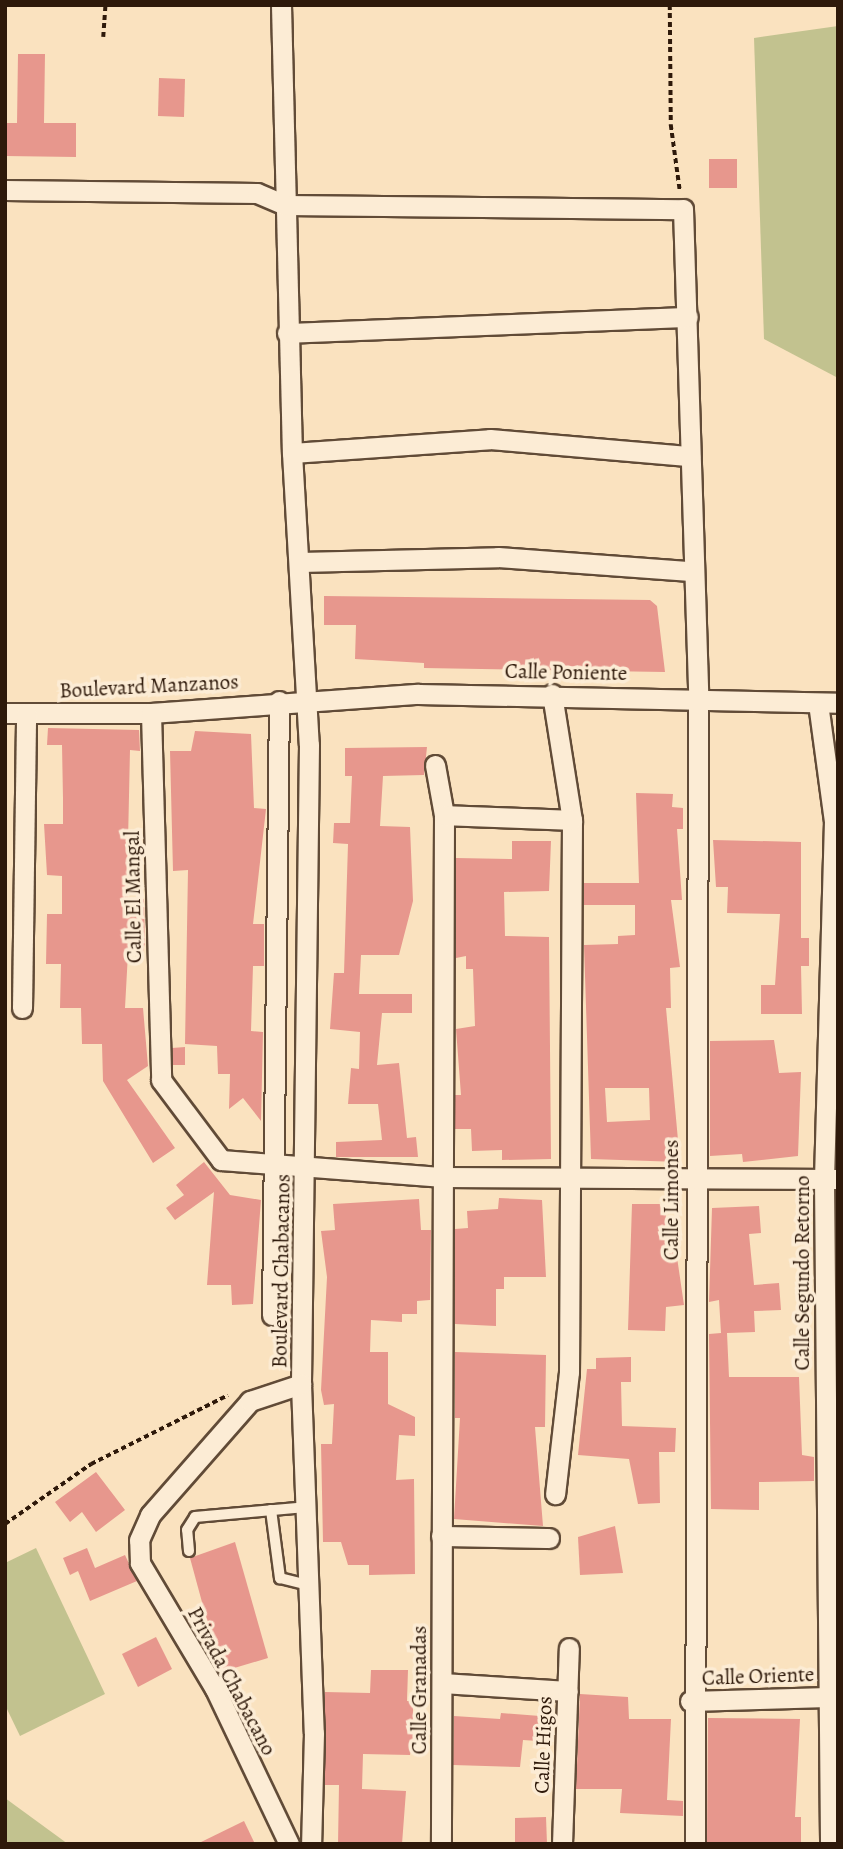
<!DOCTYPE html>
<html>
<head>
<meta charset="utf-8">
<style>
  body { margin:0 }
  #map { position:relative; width:843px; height:1849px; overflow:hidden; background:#fae2bf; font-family:Alegreya,serif }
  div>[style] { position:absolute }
  .green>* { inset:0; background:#c2c28f }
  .building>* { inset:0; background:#e7978d }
  .path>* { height:3.5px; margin-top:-1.75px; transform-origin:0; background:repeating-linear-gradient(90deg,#2e190a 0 5px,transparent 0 8.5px) }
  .roads { filter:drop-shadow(2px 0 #614b37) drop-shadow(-2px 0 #614b37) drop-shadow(0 2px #614b37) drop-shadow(0 -2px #614b37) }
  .service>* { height:10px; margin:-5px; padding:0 5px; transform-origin:5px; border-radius:5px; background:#fcecd5 }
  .minor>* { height:19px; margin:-9.5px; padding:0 9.5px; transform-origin:9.5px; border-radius:9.5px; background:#fcecd5 }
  span { translate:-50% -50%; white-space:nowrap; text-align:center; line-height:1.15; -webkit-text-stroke:7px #fcecd5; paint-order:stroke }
  .street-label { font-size:21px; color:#2e190a }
  .frame { position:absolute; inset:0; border:7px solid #2e190a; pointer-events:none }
</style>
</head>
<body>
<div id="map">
  <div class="green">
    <i style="clip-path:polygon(838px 26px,838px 378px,764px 339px,754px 38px)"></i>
    <i style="clip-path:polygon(36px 1548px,105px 1694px,20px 1736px,5px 1705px,5px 1563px)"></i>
    <i style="clip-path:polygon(5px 1798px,68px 1844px,5px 1844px)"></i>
  </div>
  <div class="building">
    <i style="clip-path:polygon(18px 54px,45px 54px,44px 123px,76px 123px,76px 157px,5px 156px,5px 123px,17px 123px)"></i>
    <i style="clip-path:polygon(159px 78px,185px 79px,184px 117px,158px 116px)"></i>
    <i style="clip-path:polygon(709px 159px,737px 159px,737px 188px,709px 188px)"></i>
    <i style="clip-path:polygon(324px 596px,650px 600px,657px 606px,665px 672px,424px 668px,424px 663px,355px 659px,356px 625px,324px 625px)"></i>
    <i style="clip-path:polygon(48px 728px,139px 730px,140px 751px,130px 750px,127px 888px,128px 898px,144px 899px,145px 943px,143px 952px,128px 953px,125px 1008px,143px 1008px,148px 1066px,127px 1080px,175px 1148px,153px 1163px,103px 1081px,102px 1044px,82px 1044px,81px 1008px,60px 1008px,61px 964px,46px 964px,47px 914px,62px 914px,62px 876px,47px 875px,44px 824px,63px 824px,63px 799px,62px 745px,47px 745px)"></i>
    <i style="clip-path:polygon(195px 731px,251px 734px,254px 808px,266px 809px,253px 924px,264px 924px,264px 966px,253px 966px,251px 1031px,263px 1032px,261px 1121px,243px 1098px,229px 1109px,230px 1074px,218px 1074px,217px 1046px,185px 1044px,188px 870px,173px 871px,170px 751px,191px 751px)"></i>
    <i style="clip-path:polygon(427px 747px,424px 775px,383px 776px,380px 826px,410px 827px,413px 901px,399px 955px,361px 955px,359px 994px,412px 994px,412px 1013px,382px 1013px,377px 1065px,399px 1063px,407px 1138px,416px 1137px,418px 1157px,336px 1157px,336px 1142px,382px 1140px,378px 1104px,348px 1104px,351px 1068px,359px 1069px,360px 1032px,330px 1029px,334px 973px,344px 973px,348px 844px,333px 843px,334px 823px,350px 823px,352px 776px,345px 776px,345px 748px)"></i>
    <i style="clip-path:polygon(evenodd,636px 793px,673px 794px,672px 807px,683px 808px,683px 829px,677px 829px,682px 900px,671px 900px,680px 967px,670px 968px,671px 1008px,666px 1008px,680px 1162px,591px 1159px,584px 945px,618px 944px,618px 936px,635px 935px,635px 905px,584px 905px,584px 883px,639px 883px,636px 793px,605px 1088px,649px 1088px,650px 1120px,607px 1122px,605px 1088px)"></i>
    <i style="clip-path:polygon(713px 840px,801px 842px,801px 938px,809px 938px,809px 966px,801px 966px,802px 1014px,761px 1014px,761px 985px,775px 985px,780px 914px,727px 913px,728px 887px,716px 887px)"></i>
    <i style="clip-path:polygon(512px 841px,551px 841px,549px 891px,504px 892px,505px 936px,549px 937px,551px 1159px,502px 1160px,502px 1150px,472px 1151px,471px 1129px,455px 1129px,455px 1095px,461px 1095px,456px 1029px,475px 1026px,473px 969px,466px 969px,466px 956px,456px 958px,456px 858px,512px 859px)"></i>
    <i style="clip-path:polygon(774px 1040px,779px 1073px,801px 1072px,798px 1156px,743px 1162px,742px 1154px,710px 1156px,710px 1041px)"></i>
    <i style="clip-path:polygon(185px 1047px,185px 1065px,173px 1065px,172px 1048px)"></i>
    <i style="clip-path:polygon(204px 1162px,230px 1195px,261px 1200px,253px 1304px,232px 1305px,231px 1285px,207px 1285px,214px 1192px,175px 1220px,166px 1208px,184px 1195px,176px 1185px)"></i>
    <i style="clip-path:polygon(499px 1198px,542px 1200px,546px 1277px,504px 1277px,504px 1289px,496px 1289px,496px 1326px,455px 1324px,455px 1229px,468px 1228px,467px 1211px,498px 1209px)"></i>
    <i style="clip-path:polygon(419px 1199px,421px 1230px,431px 1230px,430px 1300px,417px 1301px,417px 1314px,402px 1314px,402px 1322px,371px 1320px,370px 1352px,388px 1352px,388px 1404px,415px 1417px,415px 1436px,399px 1435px,396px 1480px,414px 1479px,415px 1574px,369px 1575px,369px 1565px,348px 1565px,341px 1542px,323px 1542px,321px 1444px,332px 1444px,334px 1404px,324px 1405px,321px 1390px,327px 1277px,321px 1231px,335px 1230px,333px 1204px)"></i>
    <i style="clip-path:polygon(632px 1204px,666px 1204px,666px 1229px,673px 1230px,684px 1305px,666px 1307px,665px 1331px,628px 1330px)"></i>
    <i style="clip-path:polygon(759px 1206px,761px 1233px,749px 1234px,754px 1285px,779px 1283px,781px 1310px,754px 1311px,755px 1332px,727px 1333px,729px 1377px,799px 1377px,802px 1455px,814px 1457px,814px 1481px,759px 1482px,759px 1510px,711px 1509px,709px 1334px,721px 1333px,719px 1300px,709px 1302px,712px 1208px)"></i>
    <i style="clip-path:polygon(455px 1352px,546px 1355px,545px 1427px,535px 1427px,543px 1526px,454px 1519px,460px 1418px,455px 1418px)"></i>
    <i style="clip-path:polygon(631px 1357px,631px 1382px,621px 1382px,622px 1426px,676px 1428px,675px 1452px,659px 1452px,660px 1503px,638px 1504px,629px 1459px,578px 1455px,587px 1369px,596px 1369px,596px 1358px)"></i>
    <i style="clip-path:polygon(96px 1472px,125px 1510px,96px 1532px,82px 1512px,70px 1522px,55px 1502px)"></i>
    <i style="clip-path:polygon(615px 1526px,623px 1573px,580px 1575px,578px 1537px)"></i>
    <i style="clip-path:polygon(235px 1542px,268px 1658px,221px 1672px,190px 1558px)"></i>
    <i style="clip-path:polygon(87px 1548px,95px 1568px,125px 1555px,137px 1581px,90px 1601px,78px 1571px,70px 1575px,63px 1558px)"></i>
    <i style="clip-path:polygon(156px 1637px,172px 1669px,138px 1687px,122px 1654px)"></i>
    <i style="clip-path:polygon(371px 1670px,408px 1670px,407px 1701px,413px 1701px,413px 1719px,429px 1720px,429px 1737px,413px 1736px,410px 1755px,363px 1754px,362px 1789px,406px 1791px,402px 1844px,338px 1844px,339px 1785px,325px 1785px,325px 1692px,370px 1693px)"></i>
    <i style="clip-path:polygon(580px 1694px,628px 1697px,629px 1719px,671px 1719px,667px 1800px,683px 1801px,683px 1816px,620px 1813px,622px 1789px,576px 1789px)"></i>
    <i style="clip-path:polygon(501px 1713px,540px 1716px,538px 1741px,523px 1740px,520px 1767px,453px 1765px,454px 1716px,500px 1719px)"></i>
    <i style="clip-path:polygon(708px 1718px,800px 1719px,795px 1817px,801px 1817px,801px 1842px,707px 1844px)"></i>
    <i style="clip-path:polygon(546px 1817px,547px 1844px,515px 1844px,515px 1818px)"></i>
    <i style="clip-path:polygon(244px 1821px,255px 1844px,197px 1844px)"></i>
  </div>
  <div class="path">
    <i style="left:670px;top:5px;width:120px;rotate:89.5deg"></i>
    <i style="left:671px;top:125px;width:67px;rotate:82.2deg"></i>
    <i style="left:103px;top:37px;width:32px;rotate:-86deg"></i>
    <i style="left:5px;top:1524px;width:105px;rotate:-34.9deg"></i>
    <i style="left:91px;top:1464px;width:153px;rotate:-26.7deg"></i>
  </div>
  <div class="roads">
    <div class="service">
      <i style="left:271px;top:1510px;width:69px;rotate:82.5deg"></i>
      <i style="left:280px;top:1578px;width:30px;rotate:14deg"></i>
      <i style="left:189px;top:1551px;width:21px;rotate:-95deg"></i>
      <i style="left:187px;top:1530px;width:15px;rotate:-58deg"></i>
      <i style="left:195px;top:1517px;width:111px;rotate:-5.1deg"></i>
    </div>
    <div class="minor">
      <i style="left:281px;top:5px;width:448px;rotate:88.6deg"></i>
      <i style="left:292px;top:453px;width:292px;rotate:86.7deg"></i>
      <i style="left:309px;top:745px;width:639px;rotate:90.72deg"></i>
      <i style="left:301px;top:1384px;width:349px;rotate:87.9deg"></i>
      <i style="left:314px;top:1733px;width:111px;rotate:91.5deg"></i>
      <i style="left:5px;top:190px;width:252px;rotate:0.7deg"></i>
      <i style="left:257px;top:193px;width:30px;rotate:23deg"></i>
      <i style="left:285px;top:205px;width:398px;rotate:0.6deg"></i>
      <i style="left:683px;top:209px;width:489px;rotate:88.2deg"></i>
      <i style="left:698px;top:698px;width:1146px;rotate:90.15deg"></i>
      <i style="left:287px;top:333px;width:401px;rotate:-2.3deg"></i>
      <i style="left:292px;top:453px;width:198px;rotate:-4deg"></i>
      <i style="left:490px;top:439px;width:201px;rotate:4.9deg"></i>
      <i style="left:300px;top:562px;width:198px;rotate:-1.4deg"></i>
      <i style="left:498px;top:557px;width:193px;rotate:4.2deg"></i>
      <i style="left:552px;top:694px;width:128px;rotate:81deg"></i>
      <i style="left:572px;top:820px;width:552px;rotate:90.31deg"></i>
      <i style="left:569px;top:1372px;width:123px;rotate:96.5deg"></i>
      <i style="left:818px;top:703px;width:119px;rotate:82.3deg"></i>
      <i style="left:834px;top:821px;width:358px;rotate:91.6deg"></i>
      <i style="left:824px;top:1179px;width:665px;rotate:89.48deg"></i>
      <i style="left:5px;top:713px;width:146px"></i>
      <i style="left:151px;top:713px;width:268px;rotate:-4.1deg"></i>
      <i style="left:418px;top:694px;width:420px;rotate:1.2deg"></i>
      <i style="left:151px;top:713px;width:367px;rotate:88.4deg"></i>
      <i style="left:161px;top:1080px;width:100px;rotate:53.1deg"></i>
      <i style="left:221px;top:1160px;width:223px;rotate:4.4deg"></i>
      <i style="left:443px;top:1177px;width:395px;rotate:0.3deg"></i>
      <i style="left:435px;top:765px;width:51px;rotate:79.8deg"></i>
      <i style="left:444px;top:815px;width:1029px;rotate:90.17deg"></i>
      <i style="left:444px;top:815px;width:128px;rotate:2.2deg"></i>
      <i style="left:22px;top:1008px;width:295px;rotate:-89.2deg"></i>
      <i style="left:272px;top:1315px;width:614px;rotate:-89.35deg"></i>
      <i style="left:441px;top:1536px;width:108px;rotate:1.1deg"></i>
      <i style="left:442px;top:1683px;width:126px;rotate:3.6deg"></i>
      <i style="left:690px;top:1701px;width:138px;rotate:-1.7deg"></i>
      <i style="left:289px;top:1844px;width:172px;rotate:-115.5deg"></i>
      <i style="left:215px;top:1689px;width:147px;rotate:-120.8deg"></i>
      <i style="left:140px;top:1563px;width:23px;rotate:-92deg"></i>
      <i style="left:139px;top:1540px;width:27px;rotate:-66deg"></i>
      <i style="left:150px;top:1515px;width:152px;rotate:-48.7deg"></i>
      <i style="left:250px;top:1401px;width:54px;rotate:-18.4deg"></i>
      <i style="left:562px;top:1844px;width:196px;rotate:-88deg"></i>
    </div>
  </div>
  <div class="street-label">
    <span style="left:566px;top:672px;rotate:1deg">Calle Poniente</span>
    <span style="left:149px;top:686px;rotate:-3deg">Boulevard Manzanos</span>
    <span style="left:133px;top:897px;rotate:-91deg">Calle El Mangal</span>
    <span style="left:671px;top:1200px;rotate:-90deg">Calle Limones</span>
    <span style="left:281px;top:1271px;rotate:-89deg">Boulevard Chabacanos</span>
    <span style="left:802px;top:1273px;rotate:-90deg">Calle Segundo Retorno</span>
    <span style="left:758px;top:1676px;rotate:-2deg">Calle Oriente</span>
    <span style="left:232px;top:1681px;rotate:62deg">Privada Chabacano</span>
    <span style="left:419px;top:1690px;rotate:-90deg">Calle Granadas</span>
    <span style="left:543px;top:1745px;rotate:-88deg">Calle Higos</span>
  </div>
  <div class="frame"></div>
</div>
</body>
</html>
